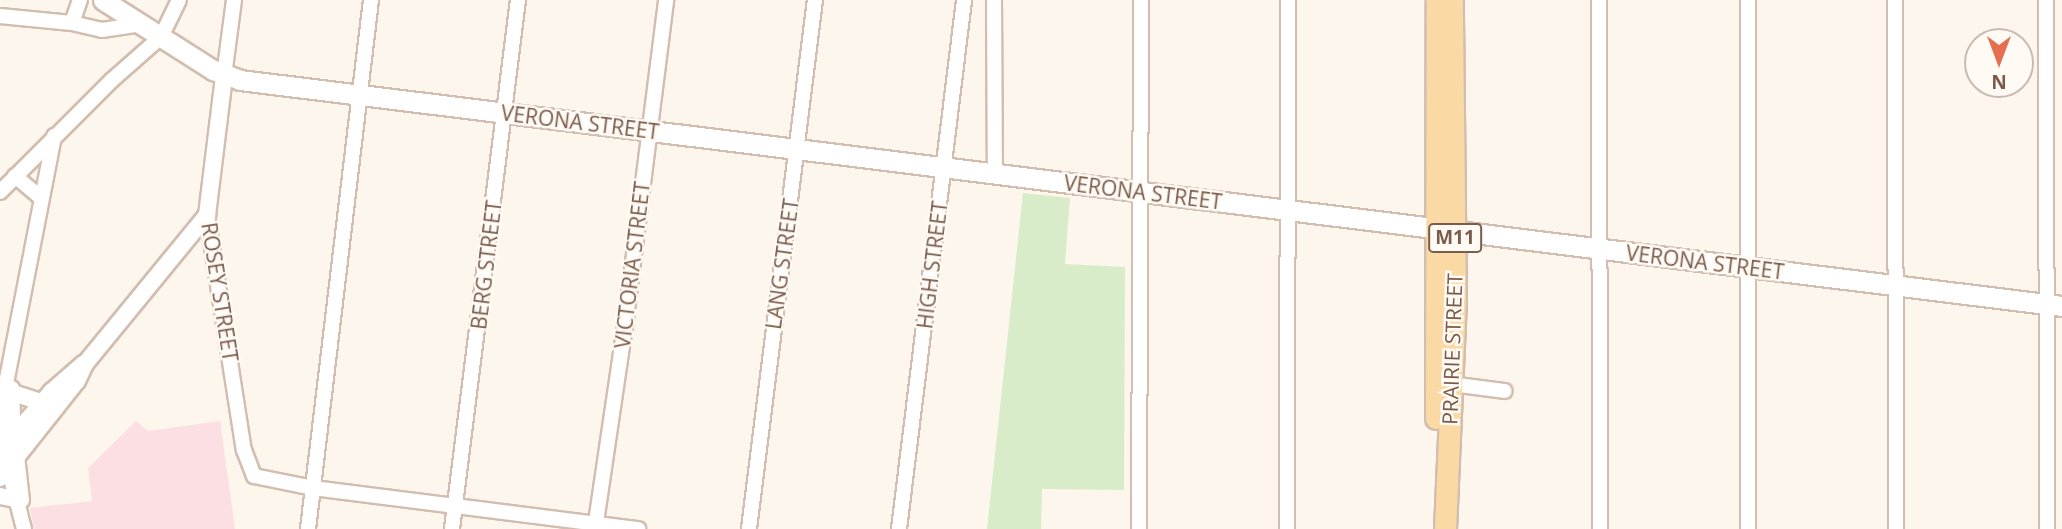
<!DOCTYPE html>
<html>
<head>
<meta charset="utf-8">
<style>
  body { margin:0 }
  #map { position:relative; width:2062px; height:529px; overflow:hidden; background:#fdf6ec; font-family:"Open Sans",sans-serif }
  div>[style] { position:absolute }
  .medical>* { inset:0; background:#fbdfe3 }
  .green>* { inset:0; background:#d8ecc9 }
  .roads { filter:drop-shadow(2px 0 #d1beb0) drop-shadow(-2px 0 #d1beb0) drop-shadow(0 2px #d1beb0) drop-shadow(0 -2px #d1beb0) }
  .minor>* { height:14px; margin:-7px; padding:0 7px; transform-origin:7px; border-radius:7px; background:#fff }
  .tertiary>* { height:16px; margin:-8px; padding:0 8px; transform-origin:8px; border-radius:8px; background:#fff }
  .secondary>* { height:19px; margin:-9.5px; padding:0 9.5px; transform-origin:9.5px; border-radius:9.5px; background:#fff }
  .primary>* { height:21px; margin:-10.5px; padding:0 10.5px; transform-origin:10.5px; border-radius:10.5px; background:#fbd9a5 }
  span { translate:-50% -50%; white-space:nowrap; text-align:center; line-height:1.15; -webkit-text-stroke:5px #fffaf3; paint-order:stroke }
  .shield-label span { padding:2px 5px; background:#fffaf3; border:2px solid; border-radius:5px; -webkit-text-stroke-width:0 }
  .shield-label { font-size:19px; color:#7a5c4d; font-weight:700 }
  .street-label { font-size:21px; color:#7a5c4d }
  .north { position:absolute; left:1964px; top:28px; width:70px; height:70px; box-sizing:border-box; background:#fffaf3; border:2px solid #cabbb1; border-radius:50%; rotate:180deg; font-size:19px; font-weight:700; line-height:28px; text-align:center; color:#7a5c4d }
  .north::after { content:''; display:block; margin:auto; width:24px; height:32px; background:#e76f51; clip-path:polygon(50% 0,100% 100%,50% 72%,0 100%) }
</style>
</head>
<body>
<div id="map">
  <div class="medical">
    <i style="clip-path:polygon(136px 421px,148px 431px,220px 421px,235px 529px,34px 529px,30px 508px,92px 501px,88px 468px)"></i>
  </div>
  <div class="green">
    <i style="clip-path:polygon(1023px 193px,1070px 198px,1065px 264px,1125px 267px,1124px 490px,1042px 489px,1041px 529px,987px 529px)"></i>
  </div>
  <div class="roads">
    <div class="minor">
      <i style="left:994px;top:0;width:173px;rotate:89.7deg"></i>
      <i style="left:1599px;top:0;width:529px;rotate:89.89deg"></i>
      <i style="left:1895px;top:0;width:529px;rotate:89.89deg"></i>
      <i style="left:2046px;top:0;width:529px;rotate:89.89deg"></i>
      <i style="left:0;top:16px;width:72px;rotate:5.6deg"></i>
      <i style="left:72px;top:23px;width:24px;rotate:-71deg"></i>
      <i style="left:72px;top:23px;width:31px;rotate:13deg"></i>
      <i style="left:102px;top:30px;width:40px;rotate:-8.5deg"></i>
      <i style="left:224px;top:76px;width:77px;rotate:-82.5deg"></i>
      <i style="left:15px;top:176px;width:34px;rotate:40deg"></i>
      <i style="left:0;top:192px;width:158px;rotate:-45deg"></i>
      <i style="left:112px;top:80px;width:65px;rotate:-41.3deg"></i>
      <i style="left:161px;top:37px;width:41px;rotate:-64.1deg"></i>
      <i style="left:207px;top:215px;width:238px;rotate:81.1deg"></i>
      <i style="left:244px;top:450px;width:28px;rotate:69deg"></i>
      <i style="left:254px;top:476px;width:60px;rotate:11.5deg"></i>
      <i style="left:313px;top:488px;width:328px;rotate:7.2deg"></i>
      <i style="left:1451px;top:384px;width:54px;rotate:7.4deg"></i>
      <i style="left:12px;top:388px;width:32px;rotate:88deg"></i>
      <i style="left:13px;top:420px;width:81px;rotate:83.6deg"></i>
      <i style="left:24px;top:529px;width:85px;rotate:-104.4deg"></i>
      <i style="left:3px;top:447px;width:43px;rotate:-91.3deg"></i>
      <i style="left:2px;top:404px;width:273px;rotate:-79deg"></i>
      <i style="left:308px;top:529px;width:533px;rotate:-83.21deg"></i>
      <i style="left:452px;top:529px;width:533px;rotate:-82.89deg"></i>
      <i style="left:595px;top:529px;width:213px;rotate:-81.6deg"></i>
      <i style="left:626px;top:318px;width:321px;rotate:-82.8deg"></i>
      <i style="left:749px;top:529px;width:533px;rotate:-82.89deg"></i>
      <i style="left:899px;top:529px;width:533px;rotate:-82.99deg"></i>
      <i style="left:1139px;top:529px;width:529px;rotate:-89.78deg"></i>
      <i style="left:1287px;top:529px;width:529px;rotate:-89.89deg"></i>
      <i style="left:1748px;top:529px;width:529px;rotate:-90deg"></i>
    </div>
    <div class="tertiary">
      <i style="left:4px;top:390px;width:39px;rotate:18deg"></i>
      <i style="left:0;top:452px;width:79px;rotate:-49.6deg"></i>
      <i style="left:51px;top:392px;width:43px;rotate:-41.2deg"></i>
      <i style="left:0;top:478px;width:124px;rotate:-51.6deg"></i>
      <i style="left:77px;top:381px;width:19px;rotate:-65deg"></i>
      <i style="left:85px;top:364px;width:193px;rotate:-50.7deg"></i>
      <i style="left:207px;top:215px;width:140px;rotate:-83deg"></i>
      <i style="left:0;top:496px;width:15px;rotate:11deg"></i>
    </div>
    <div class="secondary">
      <i style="left:103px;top:0;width:130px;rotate:32.5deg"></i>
      <i style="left:213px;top:70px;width:29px;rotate:20deg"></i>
      <i style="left:240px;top:80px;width:1836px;rotate:7.07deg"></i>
    </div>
    <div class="primary">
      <i style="left:1436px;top:418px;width:418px;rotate:-89.9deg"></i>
      <i style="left:1445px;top:529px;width:226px;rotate:-87.5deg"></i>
      <i style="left:1455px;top:303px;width:303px;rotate:-90.6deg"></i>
    </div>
  </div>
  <div class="shield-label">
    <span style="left:1455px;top:238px">M11</span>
  </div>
  <div class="street-label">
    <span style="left:580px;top:122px;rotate:7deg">VERONA STREET</span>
    <span style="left:1143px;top:192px;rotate:7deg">VERONA STREET</span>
    <span style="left:1705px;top:262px;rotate:7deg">VERONA STREET</span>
    <span style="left:782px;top:264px;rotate:-82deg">LANG STREET</span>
    <span style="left:486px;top:265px;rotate:-83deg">BERG STREET</span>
    <span style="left:632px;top:265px;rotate:-83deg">VICTORIA STREET</span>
    <span style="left:932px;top:265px;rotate:-83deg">HIGH STREET</span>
    <span style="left:220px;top:292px;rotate:81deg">ROSEY STREET</span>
    <span style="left:1452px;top:349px;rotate:-88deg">PRAIRIE STREET</span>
  </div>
  <div class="north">N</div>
</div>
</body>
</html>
